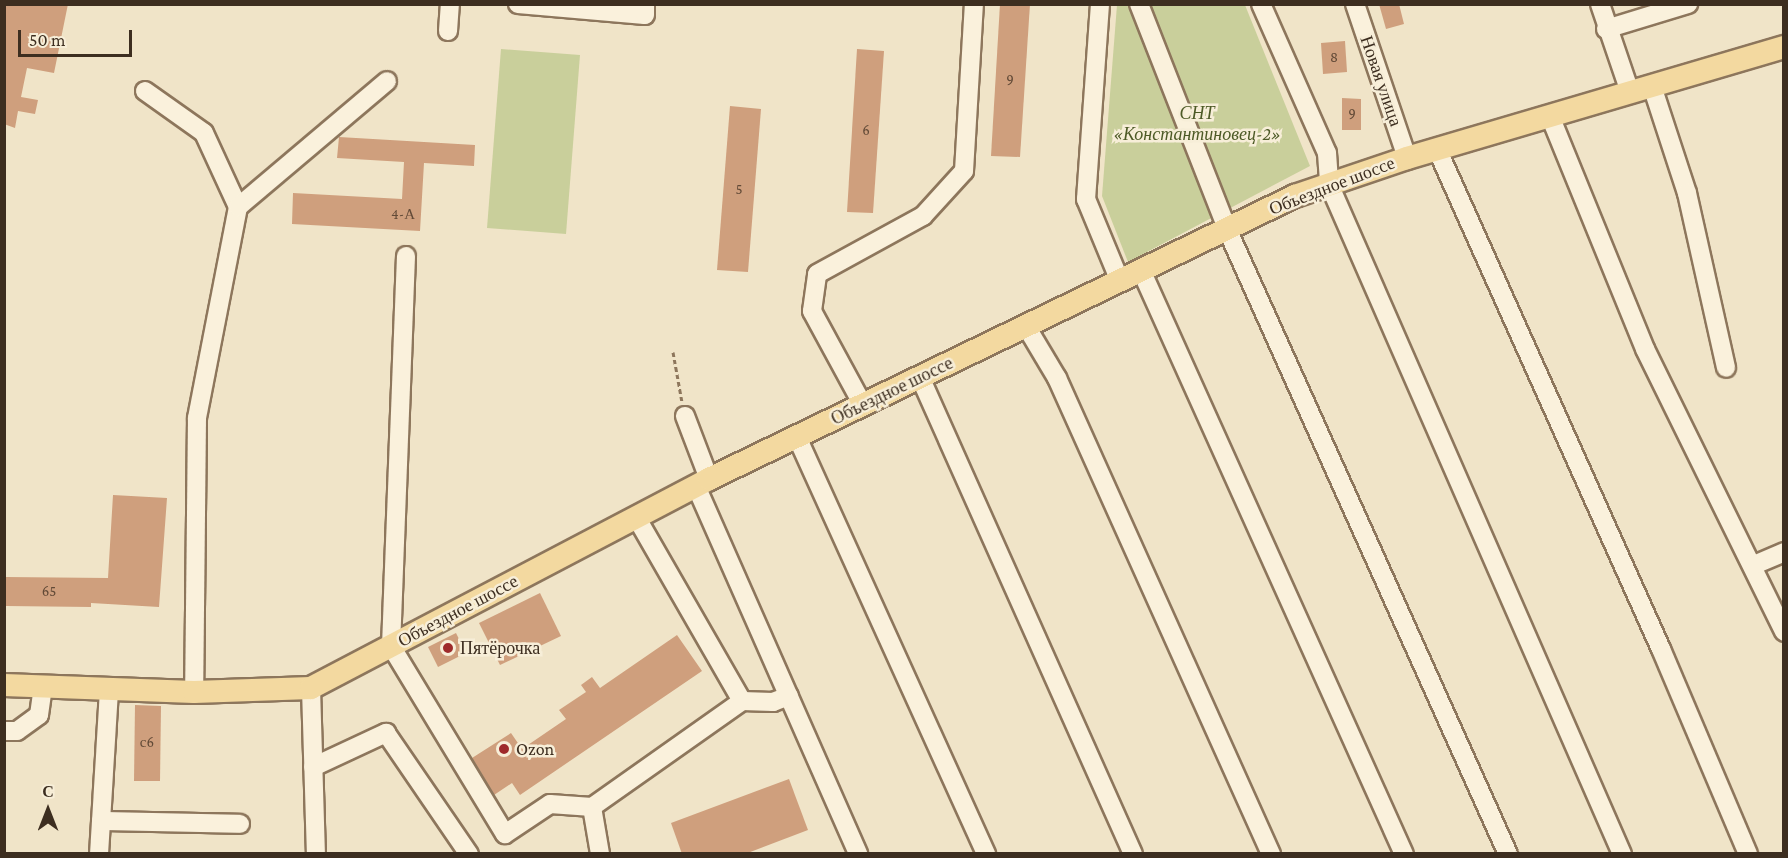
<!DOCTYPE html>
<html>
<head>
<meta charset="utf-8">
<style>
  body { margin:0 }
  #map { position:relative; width:1788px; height:858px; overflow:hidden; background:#f0e4c8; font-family:"Crimson Pro",serif }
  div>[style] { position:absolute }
  .green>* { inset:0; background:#c9cf9b }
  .building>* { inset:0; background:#cf9f7d }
  .path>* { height:3px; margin-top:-1.5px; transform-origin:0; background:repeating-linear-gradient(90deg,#8d765c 0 4.5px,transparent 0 7.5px) }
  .roads { filter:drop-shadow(2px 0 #8d765c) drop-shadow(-2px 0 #8d765c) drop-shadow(0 2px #8d765c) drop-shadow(0 -2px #8d765c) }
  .minor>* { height:18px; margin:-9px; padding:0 9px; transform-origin:9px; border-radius:9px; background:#faf1dc }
  .major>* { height:22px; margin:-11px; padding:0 11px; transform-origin:11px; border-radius:11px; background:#f3d9a0 }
  .dots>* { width:16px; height:16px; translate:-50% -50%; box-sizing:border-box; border:3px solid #f7eed8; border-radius:50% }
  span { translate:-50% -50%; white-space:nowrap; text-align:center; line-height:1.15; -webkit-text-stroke:5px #f7eed8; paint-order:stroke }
  .number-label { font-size:15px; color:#624a37 }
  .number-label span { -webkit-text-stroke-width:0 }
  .street-label { font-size:18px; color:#3d2e20 }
  .park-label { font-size:18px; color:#4d5a26; font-style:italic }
  .poi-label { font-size:18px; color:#3d2e20 }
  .left { translate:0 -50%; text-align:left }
  .frame { position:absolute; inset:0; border:6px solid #3d2e20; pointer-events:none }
  .north { position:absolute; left:18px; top:780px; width:60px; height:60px; -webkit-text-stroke:4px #f7eed8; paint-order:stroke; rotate:0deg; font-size:16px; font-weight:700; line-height:24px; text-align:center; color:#3d2e20 }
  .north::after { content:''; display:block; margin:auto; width:21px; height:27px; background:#3d2e20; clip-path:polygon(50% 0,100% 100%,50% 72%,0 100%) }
  .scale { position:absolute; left:18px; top:30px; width:114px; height:27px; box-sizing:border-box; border:3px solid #3d2e20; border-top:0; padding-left:8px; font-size:18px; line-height:21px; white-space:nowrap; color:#3d2e20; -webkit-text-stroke:4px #f7eed8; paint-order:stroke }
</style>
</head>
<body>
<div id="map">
  <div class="green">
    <i style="clip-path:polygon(1117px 5px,1245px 5px,1310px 166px,1128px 262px,1102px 196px)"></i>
    <i style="clip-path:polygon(501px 49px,580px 55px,566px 234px,487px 228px)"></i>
  </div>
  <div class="building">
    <i style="clip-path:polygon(4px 4px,68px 4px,54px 73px,27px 68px,21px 97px,38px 100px,35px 114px,18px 111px,15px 128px,4px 124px)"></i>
    <i style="clip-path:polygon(1000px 4px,1030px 4px,1020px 157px,991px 156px)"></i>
    <i style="clip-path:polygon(1379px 4px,1399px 4px,1404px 24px,1386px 29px)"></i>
    <i style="clip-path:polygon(1345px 41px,1347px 72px,1323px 74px,1321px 43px)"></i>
    <i style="clip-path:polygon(857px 49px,884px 51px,873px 213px,847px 212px)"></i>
    <i style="clip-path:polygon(1342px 98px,1361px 99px,1361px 130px,1342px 130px)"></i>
    <i style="clip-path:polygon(730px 106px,761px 109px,748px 272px,717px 270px)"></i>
    <i style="clip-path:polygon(339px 137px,475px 145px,474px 166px,424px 163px,420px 231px,292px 224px,293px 193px,402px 199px,404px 162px,337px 158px)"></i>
    <i style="clip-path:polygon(113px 495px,167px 498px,159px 607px,91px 603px,91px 607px,6px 606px,6px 577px,108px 578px)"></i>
    <i style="clip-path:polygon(540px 593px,561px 636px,500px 665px,479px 623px)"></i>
    <i style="clip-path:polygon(456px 633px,466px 653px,438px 667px,428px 647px)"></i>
    <i style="clip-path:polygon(677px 635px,702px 671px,520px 795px,512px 783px,494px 795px,472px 758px,511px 733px,522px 749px,566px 719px,559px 710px,586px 692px,581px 685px,592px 677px,600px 688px)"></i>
    <i style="clip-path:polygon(135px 705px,161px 706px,160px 781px,134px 781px)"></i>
    <i style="clip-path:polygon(789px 779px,808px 830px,745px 854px,682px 854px,671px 823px)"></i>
  </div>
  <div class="path">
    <i style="left:673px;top:352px;width:51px;rotate:79.8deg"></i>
  </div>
  <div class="roads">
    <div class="minor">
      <i style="left:518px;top:4px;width:127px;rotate:5deg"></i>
      <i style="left:645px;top:15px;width:11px;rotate:-90deg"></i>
      <i style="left:1100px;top:4px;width:196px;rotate:94.1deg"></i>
      <i style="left:1086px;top:199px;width:89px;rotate:67.5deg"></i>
      <i style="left:1139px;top:4px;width:242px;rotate:68.6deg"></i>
      <i style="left:1227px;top:229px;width:685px;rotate:65.79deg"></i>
      <i style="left:1261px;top:4px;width:163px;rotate:66.1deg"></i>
      <i style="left:1327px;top:153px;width:31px;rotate:86deg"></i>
      <i style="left:1329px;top:184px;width:731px;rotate:66.38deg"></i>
      <i style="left:1355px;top:4px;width:163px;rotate:71.3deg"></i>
      <i style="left:1600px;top:4px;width:93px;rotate:71.2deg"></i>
      <i style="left:1606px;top:29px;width:86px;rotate:-17deg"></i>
      <i style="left:448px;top:31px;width:27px;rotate:-86deg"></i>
      <i style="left:1652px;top:86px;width:113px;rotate:71.9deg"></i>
      <i style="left:1687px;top:193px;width:179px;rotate:77.4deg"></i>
      <i style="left:145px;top:91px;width:72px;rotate:35.4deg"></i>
      <i style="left:204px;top:133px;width:81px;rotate:65.3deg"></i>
      <i style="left:238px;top:207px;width:215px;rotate:101deg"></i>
      <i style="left:197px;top:418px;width:274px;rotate:90.6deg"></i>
      <i style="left:1550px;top:116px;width:252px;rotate:67.8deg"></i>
      <i style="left:1645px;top:349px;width:315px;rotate:63.8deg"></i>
      <i style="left:1437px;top:149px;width:548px;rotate:65.87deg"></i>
      <i style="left:1661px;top:649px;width:223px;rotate:67deg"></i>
      <i style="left:238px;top:207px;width:195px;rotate:-40.2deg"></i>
      <i style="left:406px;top:256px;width:390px;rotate:92.2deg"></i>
      <i style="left:391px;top:646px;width:220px;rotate:58.8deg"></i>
      <i style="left:505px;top:834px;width:54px;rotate:-33.7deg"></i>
      <i style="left:550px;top:804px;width:42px;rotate:4.1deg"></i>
      <i style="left:592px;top:807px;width:184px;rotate:-35.2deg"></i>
      <i style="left:742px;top:701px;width:212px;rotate:-119.9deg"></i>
      <i style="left:1141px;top:270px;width:640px;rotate:65.76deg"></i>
      <i style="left:1026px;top:326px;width:61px;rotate:59.2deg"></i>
      <i style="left:1057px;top:378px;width:522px;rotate:65.79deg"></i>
      <i style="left:920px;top:377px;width:522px;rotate:65.94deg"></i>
      <i style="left:863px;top:405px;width:107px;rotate:-118.5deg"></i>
      <i style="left:812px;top:311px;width:37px;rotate:-82deg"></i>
      <i style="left:817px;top:274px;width:121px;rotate:-28.7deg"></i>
      <i style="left:923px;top:216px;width:61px;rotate:-47.7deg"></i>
      <i style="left:964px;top:171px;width:167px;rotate:-86.6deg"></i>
      <i style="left:685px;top:416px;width:67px;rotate:69.1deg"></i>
      <i style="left:797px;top:437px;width:458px;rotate:65.6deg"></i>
      <i style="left:696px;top:486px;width:402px;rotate:66.2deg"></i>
      <i style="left:1754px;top:565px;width:33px;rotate:-23deg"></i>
      <i style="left:311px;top:688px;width:166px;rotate:88.3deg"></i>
      <i style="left:742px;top:701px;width:31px;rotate:2deg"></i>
      <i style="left:773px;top:702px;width:17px;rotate:-21deg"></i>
      <i style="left:4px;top:731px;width:13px"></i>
      <i style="left:17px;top:731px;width:27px;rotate:-36deg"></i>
      <i style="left:39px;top:715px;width:29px;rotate:-82deg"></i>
      <i style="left:313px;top:767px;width:81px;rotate:-25deg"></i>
      <i style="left:386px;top:733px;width:147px;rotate:55.6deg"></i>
      <i style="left:592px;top:807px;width:48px;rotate:80.3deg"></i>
      <i style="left:101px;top:821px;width:139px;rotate:1.2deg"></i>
      <i style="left:99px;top:854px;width:165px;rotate:-86.5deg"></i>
    </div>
    <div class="major">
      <i style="left:4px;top:685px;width:190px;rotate:2.1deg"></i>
      <i style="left:194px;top:692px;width:117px;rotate:-2deg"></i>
      <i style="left:311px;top:688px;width:450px;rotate:-27.7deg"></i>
      <i style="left:709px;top:479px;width:651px;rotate:-25.78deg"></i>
      <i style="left:1295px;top:196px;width:118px;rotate:-18.7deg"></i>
      <i style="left:1407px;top:158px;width:393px;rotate:-16.4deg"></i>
    </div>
  </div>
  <div class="dots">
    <i style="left:448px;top:648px;background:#9e2a2b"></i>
    <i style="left:504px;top:749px;background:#9e2a2b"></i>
  </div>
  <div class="number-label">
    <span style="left:1334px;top:58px">8</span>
    <span style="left:1010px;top:80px">9</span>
    <span style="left:1352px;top:114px">9</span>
    <span style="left:866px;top:131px">6</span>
    <span style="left:739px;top:190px">5</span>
    <span style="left:403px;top:215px">4-А</span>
    <span style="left:49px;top:592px">65</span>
    <span style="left:147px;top:743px">с6</span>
  </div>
  <div class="street-label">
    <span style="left:1381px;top:81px;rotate:71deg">Новая улица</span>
    <span style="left:1332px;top:186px;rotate:-21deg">Объездное шоссе</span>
    <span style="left:892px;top:391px;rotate:-26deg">Объездное шоссе</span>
    <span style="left:458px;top:611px;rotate:-28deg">Объездное шоссе</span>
  </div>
  <div class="park-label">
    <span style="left:1197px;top:124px">СНТ<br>«Константиновец-2»</span>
  </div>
  <div class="poi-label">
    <span class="left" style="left:460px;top:648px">Пятёрочка</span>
    <span class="left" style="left:516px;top:749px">Ozon</span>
  </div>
  <div class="frame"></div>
  <div class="north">С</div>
  <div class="scale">50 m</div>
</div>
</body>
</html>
